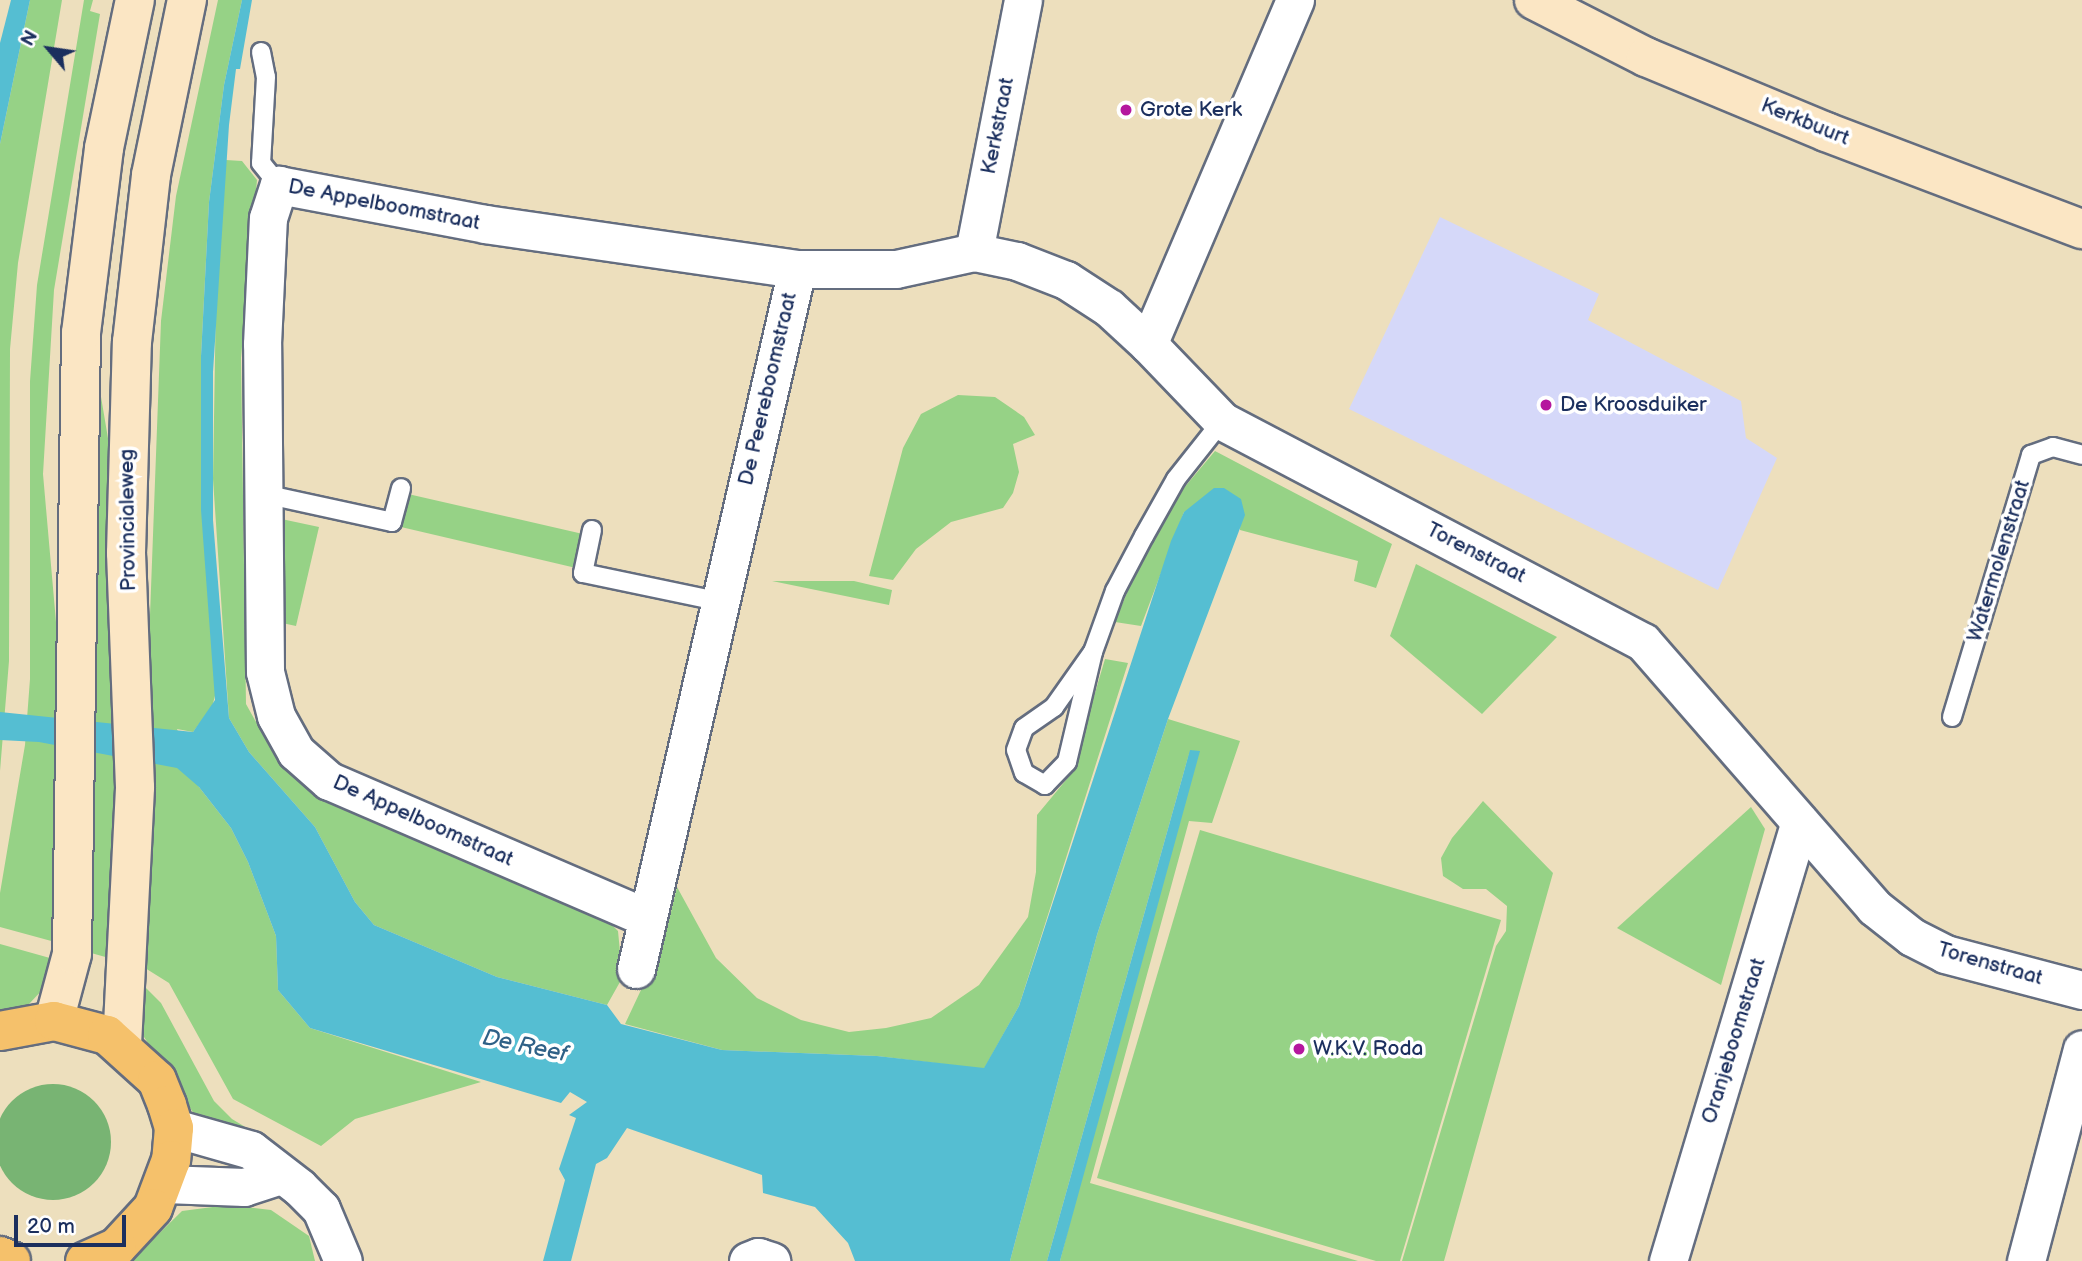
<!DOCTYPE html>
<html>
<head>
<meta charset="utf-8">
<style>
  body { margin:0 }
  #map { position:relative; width:2082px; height:1261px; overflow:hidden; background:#eddfbd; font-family:"Balsamiq Sans",sans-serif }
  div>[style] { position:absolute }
  .built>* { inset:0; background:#d5d8f9 }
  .green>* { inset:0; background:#96d286 }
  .forest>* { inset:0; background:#78b473 }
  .round { border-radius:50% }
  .water>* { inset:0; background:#55bed2 }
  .roads { filter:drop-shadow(2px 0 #646d7f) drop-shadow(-2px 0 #646d7f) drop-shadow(0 2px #646d7f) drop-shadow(0 -2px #646d7f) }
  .lane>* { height:18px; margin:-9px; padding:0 9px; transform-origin:9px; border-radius:9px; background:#fff }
  .street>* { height:37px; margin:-18.5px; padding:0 18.5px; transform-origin:18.5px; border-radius:18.5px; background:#fff }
  .secondary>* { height:38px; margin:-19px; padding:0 19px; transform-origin:19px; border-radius:19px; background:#fbe6c4 }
  .highway>* { height:38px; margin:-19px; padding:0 19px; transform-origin:19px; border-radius:19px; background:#f5c16b }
  .dots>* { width:19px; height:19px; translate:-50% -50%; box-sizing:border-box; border:4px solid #fff; border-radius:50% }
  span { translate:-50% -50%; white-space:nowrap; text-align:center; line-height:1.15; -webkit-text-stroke:7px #fff; paint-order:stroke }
  .poi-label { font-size:21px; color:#1b2f5e }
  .left { translate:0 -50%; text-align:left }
  .street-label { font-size:21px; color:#1b2f5e }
  .water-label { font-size:23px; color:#2f6187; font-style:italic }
  .north { position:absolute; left:14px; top:14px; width:70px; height:70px; -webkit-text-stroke:5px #fff; paint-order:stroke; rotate:299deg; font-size:19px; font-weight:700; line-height:28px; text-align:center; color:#1b2f5e }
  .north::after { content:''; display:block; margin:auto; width:24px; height:32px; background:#1b2f5e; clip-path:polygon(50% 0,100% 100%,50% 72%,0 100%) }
  .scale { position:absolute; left:14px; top:1215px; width:112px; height:32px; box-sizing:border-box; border:4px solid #1b2f5e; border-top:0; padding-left:9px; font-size:21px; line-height:24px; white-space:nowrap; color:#1b2f5e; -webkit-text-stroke:5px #fff; paint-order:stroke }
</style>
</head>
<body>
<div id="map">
  <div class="built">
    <i style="clip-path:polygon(1440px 217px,1599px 294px,1588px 320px,1741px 401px,1746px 438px,1777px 458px,1718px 590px,1349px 409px)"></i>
  </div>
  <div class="green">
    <i style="clip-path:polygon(30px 0,62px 0,18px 263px,10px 349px,9px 661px,0 771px,0 144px)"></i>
    <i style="clip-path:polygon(84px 0,93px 0,90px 11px,100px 14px,54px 290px,43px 474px,61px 679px,55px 942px,0 927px,0 893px,25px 745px,30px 679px,30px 381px,37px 285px)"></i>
    <i style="clip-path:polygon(218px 0,242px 0,224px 85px,209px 202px,201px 356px,216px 692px,212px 707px,193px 732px,177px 729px,199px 787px,231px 828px,248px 862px,276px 936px,278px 990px,310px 1028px,481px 1082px,355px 1119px,321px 1146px,233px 1099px,169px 983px,137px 963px,161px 321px,176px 196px)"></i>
    <i style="clip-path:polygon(226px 160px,242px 161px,257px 180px,241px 358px,246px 704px,280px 765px,310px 790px,608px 921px,618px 931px,621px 962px,629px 966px,607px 1005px,497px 977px,374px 925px,355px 902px,315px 827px,249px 752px,229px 718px,213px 479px,216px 296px)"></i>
    <i style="clip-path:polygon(104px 291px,98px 379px,113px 468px,121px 777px,109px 958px,84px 951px,86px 409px)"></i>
    <i style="clip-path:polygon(958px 395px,995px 397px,1024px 417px,1035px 435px,1013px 444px,1019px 472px,1013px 493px,1003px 508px,951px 522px,916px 549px,893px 580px,869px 576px,903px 448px,921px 414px)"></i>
    <i style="clip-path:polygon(1215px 451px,1392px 544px,1376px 588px,1354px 581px,1358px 561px,1240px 530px,1241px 499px,1184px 512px,1141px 626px,1115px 622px,1135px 573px,1183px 489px)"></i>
    <i style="clip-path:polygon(408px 494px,583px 534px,576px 568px,401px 527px)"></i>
    <i style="clip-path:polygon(272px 517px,319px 527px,296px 626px,273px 621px)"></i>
    <i style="clip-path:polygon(1416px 564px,1557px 637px,1482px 714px,1390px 636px)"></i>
    <i style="clip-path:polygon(772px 581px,854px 581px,892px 590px,889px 605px)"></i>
    <i style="clip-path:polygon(1105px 659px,1128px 663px,1019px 1006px,984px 1069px,877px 1056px,722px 1050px,625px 1024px,664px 941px,677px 887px,716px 958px,757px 998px,801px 1020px,849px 1032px,886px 1028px,931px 1018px,979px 985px,1028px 917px,1036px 872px,1037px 815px,1071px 774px)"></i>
    <i style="clip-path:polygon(1168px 719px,1240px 741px,1212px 823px,1189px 821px,1090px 1183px,1358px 1261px,1060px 1261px,1190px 750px,1047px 1261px,1010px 1261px,1097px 935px)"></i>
    <i style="clip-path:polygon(1483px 801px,1553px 873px,1444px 1261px,1402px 1261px,1496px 946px,1506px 931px,1507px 906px,1486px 889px,1463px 889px,1443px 876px,1441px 858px,1452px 838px)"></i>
    <i style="clip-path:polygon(1751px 807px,1765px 829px,1721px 985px,1617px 928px)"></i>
    <i style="clip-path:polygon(1200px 830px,1501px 920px,1400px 1261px,1376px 1261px,1097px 1178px)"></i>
    <i style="clip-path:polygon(0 944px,57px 960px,45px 987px,29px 1004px,0 1015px)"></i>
    <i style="clip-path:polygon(142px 984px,161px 1003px,214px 1101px,232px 1119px,257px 1134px,211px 1126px,194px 1114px,144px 1037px,136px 1011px)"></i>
    <i style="clip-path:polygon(228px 1205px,271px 1210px,309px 1236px,315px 1261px,131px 1261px,182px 1211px)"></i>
  </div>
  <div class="forest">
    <i class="round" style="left:-5px;top:1084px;width:116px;height:116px"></i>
  </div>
  <div class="water">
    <i style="clip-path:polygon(11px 0,30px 0,0 144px,0 43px)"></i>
    <i style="clip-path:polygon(242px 0,252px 0,240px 69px,236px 69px,229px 125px,213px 372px,213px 520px,229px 718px,249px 752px,315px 827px,355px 902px,374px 925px,497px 977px,607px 1005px,621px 1024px,722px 1050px,877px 1056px,984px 1068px,1019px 1006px,1171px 541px,1184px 512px,1214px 488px,1224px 488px,1241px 499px,1245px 515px,1168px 719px,1097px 935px,1010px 1261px,855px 1261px,848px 1243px,815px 1207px,763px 1193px,762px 1175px,627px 1128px,607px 1158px,596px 1164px,571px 1261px,543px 1261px,565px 1180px,559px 1169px,576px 1118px,569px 1115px,587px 1102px,570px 1092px,561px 1103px,310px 1028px,278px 990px,276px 936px,248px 862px,231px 828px,199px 787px,177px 768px,39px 742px,0 740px,0 712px,193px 732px,215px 700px,201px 510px,201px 356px,209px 202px,224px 85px)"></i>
    <i style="clip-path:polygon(1190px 750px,1200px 751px,1060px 1261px,1047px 1261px)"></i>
  </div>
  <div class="roads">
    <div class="lane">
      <i style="left:261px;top:52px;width:25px;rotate:79deg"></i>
      <i style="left:266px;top:77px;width:86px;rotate:93.3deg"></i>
      <i style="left:261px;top:163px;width:28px;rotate:51deg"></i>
      <i style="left:264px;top:494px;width:131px;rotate:12.3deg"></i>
      <i style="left:392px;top:522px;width:35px;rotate:-75deg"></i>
      <i style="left:592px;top:530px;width:44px;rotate:101.8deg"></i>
      <i style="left:583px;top:573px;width:137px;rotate:11.8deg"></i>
      <i style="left:1093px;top:652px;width:113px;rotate:103.3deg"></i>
      <i style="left:1067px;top:762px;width:32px;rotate:134deg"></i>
      <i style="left:1045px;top:785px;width:24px;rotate:-150deg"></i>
      <i style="left:1024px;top:773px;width:24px;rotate:-109deg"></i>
      <i style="left:1016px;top:750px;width:23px;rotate:-70deg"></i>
      <i style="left:1024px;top:728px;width:37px;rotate:-35deg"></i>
      <i style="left:1054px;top:707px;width:67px;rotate:-54.7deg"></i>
      <i style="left:1093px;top:652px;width:65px;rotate:-70.2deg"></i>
      <i style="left:1115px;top:591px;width:62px;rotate:-62.2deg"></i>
      <i style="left:1144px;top:536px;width:65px;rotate:-60.7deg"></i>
      <i style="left:1176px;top:479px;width:74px;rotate:-51.6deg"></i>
      <i style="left:1952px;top:717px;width:274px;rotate:-73.2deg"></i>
      <i style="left:2031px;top:455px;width:23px;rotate:-20deg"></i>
      <i style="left:2053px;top:447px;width:30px;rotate:15deg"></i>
    </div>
    <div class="street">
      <i style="left:1295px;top:0;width:374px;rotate:113.1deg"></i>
      <i style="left:1148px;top:344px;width:107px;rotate:46.1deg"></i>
      <i style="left:1222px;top:421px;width:475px;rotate:27.7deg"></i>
      <i style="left:1643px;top:642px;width:352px;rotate:48.9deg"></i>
      <i style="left:1874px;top:907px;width:48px;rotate:38.3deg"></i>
      <i style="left:1912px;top:937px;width:37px;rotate:27deg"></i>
      <i style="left:1945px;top:954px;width:142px;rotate:14.7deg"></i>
      <i style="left:974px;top:252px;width:257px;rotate:-79deg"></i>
      <i style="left:645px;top:917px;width:344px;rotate:-156.7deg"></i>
      <i style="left:329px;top:781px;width:44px;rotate:-138.7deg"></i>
      <i style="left:296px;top:752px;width:41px;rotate:-119.1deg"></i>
      <i style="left:276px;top:716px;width:45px;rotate:-104deg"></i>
      <i style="left:265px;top:672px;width:328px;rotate:-90.5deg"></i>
      <i style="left:262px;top:344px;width:126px;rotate:-87.3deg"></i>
      <i style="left:268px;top:218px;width:35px;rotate:-72deg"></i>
      <i style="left:279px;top:185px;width:210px;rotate:10.7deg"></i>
      <i style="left:485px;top:224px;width:315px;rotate:8.2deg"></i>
      <i style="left:636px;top:969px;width:718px;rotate:-77.05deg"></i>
      <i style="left:797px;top:269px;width:99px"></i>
      <i style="left:896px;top:269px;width:80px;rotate:-12.3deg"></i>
      <i style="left:974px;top:252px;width:44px;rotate:11.8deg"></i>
      <i style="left:1017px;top:261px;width:53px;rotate:21.2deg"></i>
      <i style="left:1066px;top:280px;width:51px;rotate:33.1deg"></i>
      <i style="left:1109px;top:308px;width:53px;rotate:42.7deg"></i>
      <i style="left:174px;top:1128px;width:80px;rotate:15.9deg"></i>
      <i style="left:251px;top:1150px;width:61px;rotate:37.6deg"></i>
      <i style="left:299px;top:1187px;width:31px;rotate:45deg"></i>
      <i style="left:321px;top:1209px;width:56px;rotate:67.1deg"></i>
      <i style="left:165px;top:1184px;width:79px;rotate:2.2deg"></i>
      <i style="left:244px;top:1187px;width:38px;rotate:-18deg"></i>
      <i style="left:748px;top:1261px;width:11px;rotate:-22deg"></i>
      <i style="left:758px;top:1257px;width:14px;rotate:17deg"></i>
      <i style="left:1668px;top:1261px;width:458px;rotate:-73.3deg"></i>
      <i style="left:2026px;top:1261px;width:219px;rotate:-75.2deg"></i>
    </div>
    <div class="secondary">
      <i style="left:1534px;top:0;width:126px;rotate:27deg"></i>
      <i style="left:1646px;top:57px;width:195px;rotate:22.6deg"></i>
      <i style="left:1826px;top:132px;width:274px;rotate:20.8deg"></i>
      <i style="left:54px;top:1021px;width:69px;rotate:-75deg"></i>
      <i style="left:72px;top:954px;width:621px;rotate:-89.17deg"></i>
      <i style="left:81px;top:333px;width:186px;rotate:-82.9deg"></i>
      <i style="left:104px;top:148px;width:151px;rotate:-78.2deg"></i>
      <i style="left:122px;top:1045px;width:258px;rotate:-87.1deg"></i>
      <i style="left:135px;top:787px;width:234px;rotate:-92.2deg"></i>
      <i style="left:126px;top:553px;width:211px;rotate:-88.4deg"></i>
      <i style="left:132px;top:342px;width:168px;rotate:-83.5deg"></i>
      <i style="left:151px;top:175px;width:179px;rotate:-78.4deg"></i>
    </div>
    <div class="highway">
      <i style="left:0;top:1031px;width:55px;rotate:-10.5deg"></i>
      <i style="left:54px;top:1021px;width:55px;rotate:14.8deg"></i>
      <i style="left:107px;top:1035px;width:67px;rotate:42deg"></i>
      <i style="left:157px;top:1080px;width:27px;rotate:68deg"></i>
      <i style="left:167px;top:1105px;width:24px;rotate:73deg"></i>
      <i style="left:174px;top:1128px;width:32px;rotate:95deg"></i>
      <i style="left:171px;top:1160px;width:51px;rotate:110.6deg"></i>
      <i style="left:153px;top:1208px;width:53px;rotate:132.7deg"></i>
      <i style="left:117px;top:1247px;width:35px;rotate:156deg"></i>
      <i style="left:0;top:1256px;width:12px;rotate:24deg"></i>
    </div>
  </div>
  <div class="dots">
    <i style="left:1126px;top:110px;background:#b5179e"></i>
    <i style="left:1546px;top:405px;background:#b5179e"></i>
    <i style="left:1299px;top:1049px;background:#b5179e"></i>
  </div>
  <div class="poi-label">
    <span class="left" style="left:1140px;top:110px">Grote Kerk</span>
    <span class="left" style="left:1560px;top:405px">De Kroosduiker</span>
    <span class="left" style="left:1313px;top:1049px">W.K.V. Roda</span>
  </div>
  <div class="street-label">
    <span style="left:1805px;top:122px;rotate:22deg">Kerkbuurt</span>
    <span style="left:998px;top:126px;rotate:-79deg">Kerkstraat</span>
    <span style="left:384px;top:205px;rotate:11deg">De Appelboomstraat</span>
    <span style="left:768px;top:389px;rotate:-77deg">De Peereboomstraat</span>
    <span style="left:128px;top:520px;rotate:-91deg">Provincialeweg</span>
    <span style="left:1476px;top:553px;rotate:27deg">Torenstraat</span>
    <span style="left:1999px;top:561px;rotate:-73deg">Watermolenstraat</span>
    <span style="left:423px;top:821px;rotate:24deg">De Appelboomstraat</span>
    <span style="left:1990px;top:964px;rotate:16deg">Torenstraat</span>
    <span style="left:1734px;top:1041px;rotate:-73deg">Oranjeboomstraat</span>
  </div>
  <div class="water-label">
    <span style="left:525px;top:1046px;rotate:12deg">De Reef</span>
  </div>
  <div class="north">N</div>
  <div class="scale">20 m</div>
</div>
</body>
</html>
